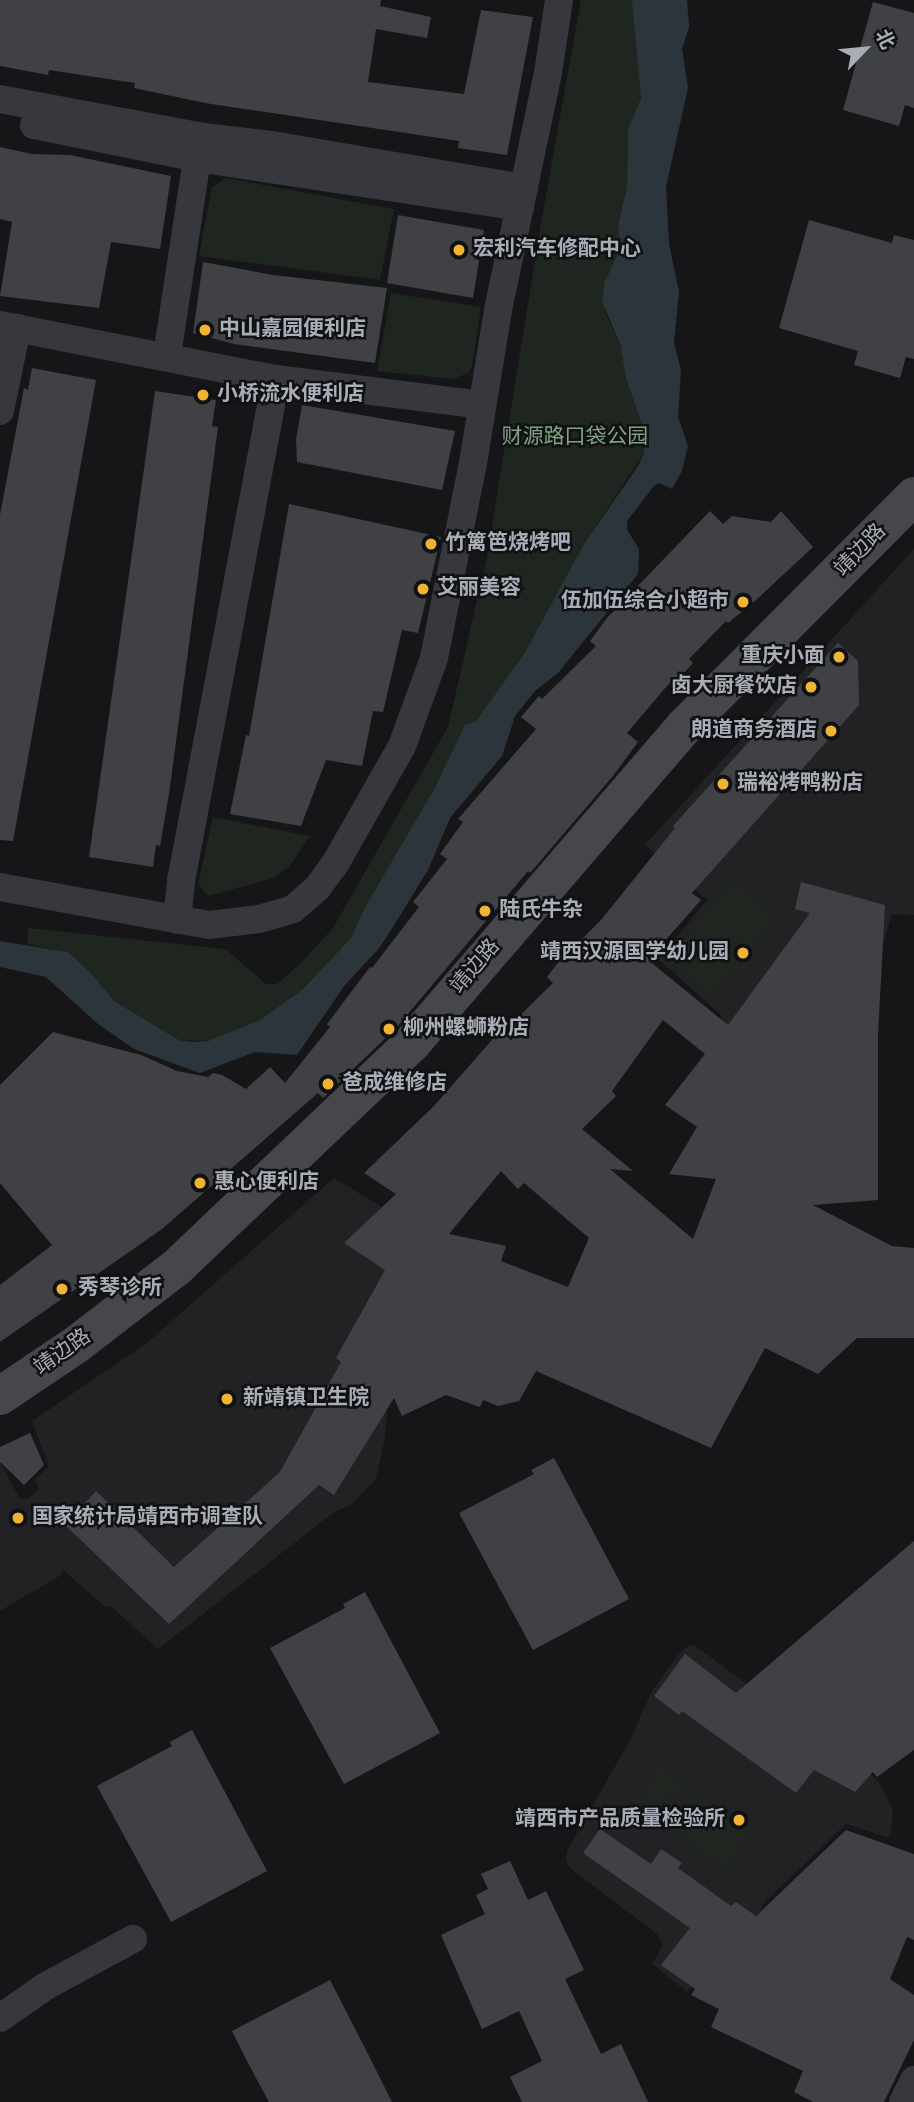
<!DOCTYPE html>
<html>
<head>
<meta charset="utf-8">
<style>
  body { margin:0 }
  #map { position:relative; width:914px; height:2102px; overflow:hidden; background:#161618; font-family:Overpass,"Noto Sans SC",sans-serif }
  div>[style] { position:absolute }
  .built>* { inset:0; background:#222225 }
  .green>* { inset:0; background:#1e261f }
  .water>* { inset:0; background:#2c353c }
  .building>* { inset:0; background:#404145 }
  .street>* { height:28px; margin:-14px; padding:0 14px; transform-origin:14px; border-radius:14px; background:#37383d }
  .secondary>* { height:38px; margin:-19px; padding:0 19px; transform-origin:19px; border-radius:19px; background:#45474d }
  .dots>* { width:19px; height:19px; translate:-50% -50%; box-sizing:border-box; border:4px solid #111113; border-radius:50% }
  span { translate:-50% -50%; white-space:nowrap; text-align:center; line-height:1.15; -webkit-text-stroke:5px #111113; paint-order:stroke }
  .poi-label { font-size:21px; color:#a8adb8; font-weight:700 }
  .left { translate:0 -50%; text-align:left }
  .right { translate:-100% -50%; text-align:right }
  .park-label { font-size:21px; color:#7fa382 }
  .street-label { font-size:21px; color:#a8adb8 }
  .north { position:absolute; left:830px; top:14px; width:70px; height:70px; -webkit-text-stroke:5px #111113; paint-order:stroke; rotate:64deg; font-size:19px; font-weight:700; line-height:28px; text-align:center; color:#a8adb8 }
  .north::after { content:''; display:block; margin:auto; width:24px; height:32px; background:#a8adb8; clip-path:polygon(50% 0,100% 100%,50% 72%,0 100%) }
</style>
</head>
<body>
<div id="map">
  <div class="built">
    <i style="clip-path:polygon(914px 549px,914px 915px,892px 914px,883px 945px,859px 942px,792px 1009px,703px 1042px,722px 1016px,658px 959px,707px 900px,645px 845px)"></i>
    <i style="clip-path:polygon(334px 1178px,445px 1245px,389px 1384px,385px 1438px,376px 1479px,353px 1503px,333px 1513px,158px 1649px,111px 1606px,104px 1606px,63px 1570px,61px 1575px,0 1611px,0 1462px,20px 1499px,28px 1499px,39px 1489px,35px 1480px,49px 1466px,32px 1421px,147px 1343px)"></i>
    <i style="clip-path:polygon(694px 1645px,819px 1737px,857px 1760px,879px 1783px,892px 1807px,893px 1817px,889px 1838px,846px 1824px,767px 1900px,730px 1951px,701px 1973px,687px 1992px,652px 1964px,663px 1945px,657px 1934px,570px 1868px,566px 1860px,567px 1851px,630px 1740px,651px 1693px,677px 1656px,688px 1646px)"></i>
  </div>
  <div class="green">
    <i style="clip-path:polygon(581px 0,632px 0,634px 8px,641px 98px,628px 129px,627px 186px,618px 225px,620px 249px,605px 281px,605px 312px,620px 343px,626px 378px,643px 428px,644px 453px,584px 544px,524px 654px,476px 721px,465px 725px,434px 789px,365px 907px,351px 938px,303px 989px,260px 1020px,208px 1041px,179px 1040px,114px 1001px,91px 973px,68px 952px,27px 944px,28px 928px,225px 949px,266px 984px,277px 984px,300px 964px,333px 928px,448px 727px,487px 557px,541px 223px)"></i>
    <i style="clip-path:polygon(226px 178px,394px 209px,380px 280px,199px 256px,212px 187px)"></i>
    <i style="clip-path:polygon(391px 293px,481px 307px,472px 367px,468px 373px,453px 379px,377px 371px)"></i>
    <i style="clip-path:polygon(213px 817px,310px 836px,289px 867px,274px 878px,208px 896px,198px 884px)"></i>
    <i style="clip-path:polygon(732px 881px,776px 919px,710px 996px,666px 959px)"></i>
    <i style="clip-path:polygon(663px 1767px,686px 1785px,683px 1791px,673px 1791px,666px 1797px,663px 1806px,666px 1815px,661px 1822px,645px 1810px,641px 1803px,656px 1770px)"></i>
    <i style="clip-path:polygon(694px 1791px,736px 1819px,745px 1832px,732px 1863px,724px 1868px,668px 1828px,674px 1821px,684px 1820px,692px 1813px)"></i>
  </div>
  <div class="water">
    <i style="clip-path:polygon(632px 0,687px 0,689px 27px,682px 49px,688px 88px,666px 187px,669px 244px,679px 292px,674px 342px,681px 371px,678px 417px,688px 446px,682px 471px,672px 489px,659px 483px,654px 486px,627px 521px,627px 530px,639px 549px,638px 574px,558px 673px,535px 691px,515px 716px,502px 756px,450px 818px,428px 870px,393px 927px,380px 947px,345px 985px,297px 1055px,255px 1052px,200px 1073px,134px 1049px,98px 1024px,46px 977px,0 967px,0 941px,68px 952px,91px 973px,114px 1001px,179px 1040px,192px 1042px,208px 1041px,260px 1020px,303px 989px,351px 938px,365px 907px,434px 789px,465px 725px,476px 721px,524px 654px,584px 544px,638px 466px,644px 453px,643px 428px,626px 378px,620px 343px,602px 302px,605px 281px,620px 249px,618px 225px,627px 186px,628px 129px,641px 98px)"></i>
  </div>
  <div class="building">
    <i style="clip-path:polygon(0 0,381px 0,380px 6px,431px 17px,427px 38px,376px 29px,368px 82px,464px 94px,481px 10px,533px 17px,507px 155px,458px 148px,459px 141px,205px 103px,134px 88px,135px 83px,49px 70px,48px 75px,0 66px)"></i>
    <i style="clip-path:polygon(873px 2px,914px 13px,914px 108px,905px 105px,899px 126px,843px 110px)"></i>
    <i style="clip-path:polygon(0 147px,32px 154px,70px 155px,171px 176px,160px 249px,111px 242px,99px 308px,0 296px,12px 222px,0 219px)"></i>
    <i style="clip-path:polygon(398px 215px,484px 230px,473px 298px,387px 283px)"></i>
    <i style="clip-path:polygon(809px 220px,892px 243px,894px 235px,914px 240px,914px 359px,906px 357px,900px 378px,854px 365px,858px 351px,779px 328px)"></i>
    <i style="clip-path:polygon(203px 262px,273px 275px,387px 288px,375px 363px,234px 344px,193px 333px)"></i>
    <i style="clip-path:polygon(32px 368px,96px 380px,13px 841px,0 840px,0 515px,24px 388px,28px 390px)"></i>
    <i style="clip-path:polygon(155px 391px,216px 400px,212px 426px,218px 427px,169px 794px,160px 846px,156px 845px,153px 867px,89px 857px)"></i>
    <i style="clip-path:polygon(302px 405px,455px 431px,442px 490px,297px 462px,296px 440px)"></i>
    <i style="clip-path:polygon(289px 504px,441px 537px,418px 633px,402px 630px,383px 712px,373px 711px,362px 766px,326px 760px,301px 826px,230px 814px,246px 735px,249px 736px)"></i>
    <i style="clip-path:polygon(710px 511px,723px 524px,732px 516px,771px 522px,781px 511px,813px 547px,755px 601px,728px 623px,726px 621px,689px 659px,693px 663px,675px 683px,672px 680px,627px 733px,638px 742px,613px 776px,530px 873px,528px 871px,397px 1027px,323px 1098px,318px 1093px,162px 1229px,0 1342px,0 1285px,52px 1245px,0 1183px,0 1085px,53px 1032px,141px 1055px,177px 1071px,208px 1077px,213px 1073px,222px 1075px,246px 1089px,270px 1067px,285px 1083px,330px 1027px,327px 1024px,370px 967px,372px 968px,419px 907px,413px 902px,447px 859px,440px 854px,463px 822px,458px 819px,536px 729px,521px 717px,539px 696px,542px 699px,596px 646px,590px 641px,607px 618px)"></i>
    <i style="clip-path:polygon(evenodd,838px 643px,858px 661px,859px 705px,692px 893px,701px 900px,648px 960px,728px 1025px,810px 913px,795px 909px,801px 882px,885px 905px,878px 1035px,878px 1200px,813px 1205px,892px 1246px,914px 1248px,914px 1338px,857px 1338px,818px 1374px,765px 1348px,711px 1448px,536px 1371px,519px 1401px,498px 1406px,483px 1400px,480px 1407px,446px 1395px,402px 1416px,394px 1398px,334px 1495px,319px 1485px,169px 1624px,65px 1525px,96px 1491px,174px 1567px,280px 1472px,341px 1362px,336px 1358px,385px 1270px,344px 1243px,396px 1194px,364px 1173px,434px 1106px,498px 1033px,500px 1035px,553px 983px,547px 977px,557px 964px,601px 920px,675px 828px,673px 826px,838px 643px,663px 1020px,705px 1054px,665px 1105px,697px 1127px,669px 1174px,716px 1179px,693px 1239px,610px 1169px,633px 1171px,582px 1129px,616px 1096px,612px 1091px,663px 1020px,838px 643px,501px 1171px,518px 1189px,524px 1183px,589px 1238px,568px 1287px,501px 1261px,506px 1246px,449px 1234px,501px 1171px)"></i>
    <i style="clip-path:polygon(30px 1433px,44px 1465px,24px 1485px,0 1462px,0 1447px)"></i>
    <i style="clip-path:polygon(554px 1458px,629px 1599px,533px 1650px,459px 1513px,534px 1474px,531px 1470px)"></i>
    <i style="clip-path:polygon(914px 1541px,914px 1750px,877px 1777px,873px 1772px,855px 1792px,814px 1770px,796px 1793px,682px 1711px,679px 1715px,654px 1696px,685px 1654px,736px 1693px)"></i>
    <i style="clip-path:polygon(365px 1592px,440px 1733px,344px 1784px,270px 1648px,345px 1608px,343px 1604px)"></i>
    <i style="clip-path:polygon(192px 1730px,267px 1871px,171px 1922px,97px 1786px,172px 1746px,170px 1742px)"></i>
    <i style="clip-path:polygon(600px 1829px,651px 1864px,661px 1849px,682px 1863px,678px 1868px,731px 1906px,736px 1902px,756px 1916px,846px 1830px,914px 1854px,914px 1940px,907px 1937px,890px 1979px,914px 1995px,914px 2040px,884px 2102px,813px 2102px,794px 2092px,803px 2071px,711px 2027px,719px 2009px,691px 1995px,695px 1989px,661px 1965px,690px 1928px,583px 1853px)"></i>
    <i style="clip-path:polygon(510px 1861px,528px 1900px,546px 1891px,584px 1970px,565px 1979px,601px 2054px,621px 2044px,648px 2102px,522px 2102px,510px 2077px,542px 2061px,519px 2011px,482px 2029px,441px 1935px,485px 1914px,476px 1895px,488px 1889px,481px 1874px)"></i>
    <i style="clip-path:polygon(330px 1980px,369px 2056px,392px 2102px,269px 2102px,248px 2063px,232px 2031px)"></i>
  </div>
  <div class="street">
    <i style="left:0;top:99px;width:207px;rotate:10.6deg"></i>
    <i style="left:203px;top:137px;width:69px;rotate:6.6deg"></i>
    <i style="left:272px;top:145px;width:256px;rotate:9.7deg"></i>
    <i style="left:34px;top:125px;width:166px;rotate:11.4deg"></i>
    <i style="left:197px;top:158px;width:327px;rotate:8.6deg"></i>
    <i style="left:0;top:325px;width:281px;rotate:11.1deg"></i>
    <i style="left:276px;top:379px;width:207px;rotate:7.2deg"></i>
    <i style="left:167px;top:355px;width:199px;rotate:-81.3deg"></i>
    <i style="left:0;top:411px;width:85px;rotate:-78.4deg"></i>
    <i style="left:0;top:887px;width:212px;rotate:10.3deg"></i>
    <i style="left:209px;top:925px;width:50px;rotate:-6.8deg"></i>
    <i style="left:259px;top:919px;width:35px;rotate:-16deg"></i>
    <i style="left:293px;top:909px;width:33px;rotate:-41deg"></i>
    <i style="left:318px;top:887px;width:29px;rotate:-54deg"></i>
    <i style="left:335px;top:864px;width:136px;rotate:-60.4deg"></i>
    <i style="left:402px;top:746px;width:94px;rotate:-70deg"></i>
    <i style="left:434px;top:658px;width:205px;rotate:-78.7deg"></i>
    <i style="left:474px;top:457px;width:149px;rotate:-80.7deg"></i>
    <i style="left:498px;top:310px;width:242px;rotate:-78.1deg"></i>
    <i style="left:548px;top:73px;width:74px;rotate:-81.4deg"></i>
    <i style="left:177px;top:920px;width:39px;rotate:-84deg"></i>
    <i style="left:181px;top:881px;width:511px;rotate:-79.28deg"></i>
    <i style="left:0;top:2018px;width:56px;rotate:-34.8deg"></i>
    <i style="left:46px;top:1986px;width:99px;rotate:-28.4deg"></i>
    <i style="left:903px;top:2102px;width:25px;rotate:-63deg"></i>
  </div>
  <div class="secondary">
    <i style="left:0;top:1396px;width:93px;rotate:-34deg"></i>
    <i style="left:77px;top:1344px;width:126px;rotate:-37.6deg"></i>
    <i style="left:177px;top:1267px;width:326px;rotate:-43.6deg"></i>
    <i style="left:413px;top:1042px;width:416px;rotate:-49.3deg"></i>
    <i style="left:684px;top:727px;width:326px;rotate:-45.1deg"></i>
  </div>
  <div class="dots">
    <i style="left:459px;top:250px;background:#f0b435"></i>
    <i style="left:205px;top:330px;background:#f0b435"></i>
    <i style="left:203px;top:395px;background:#f0b435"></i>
    <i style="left:431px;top:544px;background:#f0b435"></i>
    <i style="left:423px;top:589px;background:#f0b435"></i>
    <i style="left:743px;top:602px;background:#f0b435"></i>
    <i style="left:839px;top:657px;background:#f0b435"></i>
    <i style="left:811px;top:687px;background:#f0b435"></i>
    <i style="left:831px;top:731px;background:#f0b435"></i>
    <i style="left:723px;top:784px;background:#f0b435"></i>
    <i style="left:485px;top:911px;background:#f0b435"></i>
    <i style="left:743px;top:953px;background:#f0b435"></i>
    <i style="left:389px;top:1029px;background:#f0b435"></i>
    <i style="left:328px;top:1084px;background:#f0b435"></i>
    <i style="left:200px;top:1183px;background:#f0b435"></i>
    <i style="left:62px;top:1289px;background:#f0b435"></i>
    <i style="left:227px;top:1399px;background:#f0b435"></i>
    <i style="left:18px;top:1518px;background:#f0b435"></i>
    <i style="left:739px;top:1820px;background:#f0b435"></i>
  </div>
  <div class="poi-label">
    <span class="left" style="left:473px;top:250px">宏利汽车修配中心</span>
    <span class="left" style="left:219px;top:330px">中山嘉园便利店</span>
    <span class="left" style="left:217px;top:395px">小桥流水便利店</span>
    <span class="left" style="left:445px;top:544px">竹篱笆烧烤吧</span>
    <span class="left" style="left:437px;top:589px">艾丽美容</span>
    <span class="right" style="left:729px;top:602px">伍加伍综合小超市</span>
    <span class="right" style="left:825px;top:657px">重庆小面</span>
    <span class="right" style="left:797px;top:687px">卤大厨餐饮店</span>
    <span class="right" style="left:817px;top:731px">朗道商务酒店</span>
    <span class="left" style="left:737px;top:784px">瑞裕烤鸭粉店</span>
    <span class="left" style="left:499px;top:911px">陆氏牛杂</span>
    <span class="right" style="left:729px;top:953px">靖西汉源国学幼儿园</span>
    <span class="left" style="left:403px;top:1029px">柳州螺蛳粉店</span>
    <span class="left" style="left:342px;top:1084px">爸成维修店</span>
    <span class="left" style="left:214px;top:1183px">惠心便利店</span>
    <span class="left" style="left:78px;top:1289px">秀琴诊所</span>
    <span class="left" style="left:243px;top:1399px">新靖镇卫生院</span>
    <span class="left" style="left:32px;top:1518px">国家统计局靖西市调查队</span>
    <span class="right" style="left:725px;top:1820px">靖西市产品质量检验所</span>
  </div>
  <div class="park-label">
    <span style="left:575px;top:438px">财源路口袋公园</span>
  </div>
  <div class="street-label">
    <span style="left:861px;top:551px;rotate:-46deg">靖边路</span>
    <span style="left:476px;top:967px;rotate:-50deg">靖边路</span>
    <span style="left:63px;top:1353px;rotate:-35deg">靖边路</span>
  </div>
  <div class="north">北</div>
</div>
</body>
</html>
